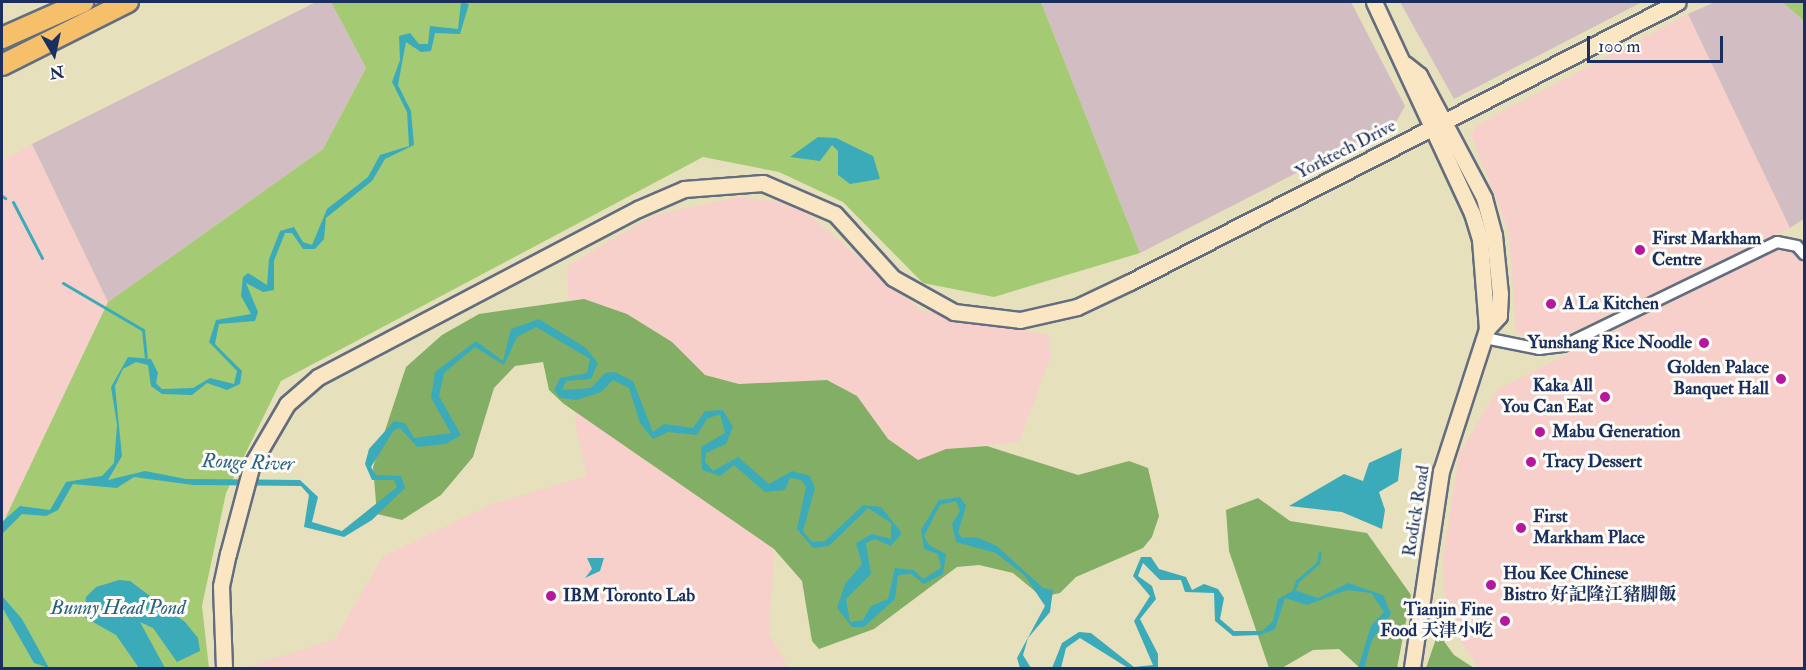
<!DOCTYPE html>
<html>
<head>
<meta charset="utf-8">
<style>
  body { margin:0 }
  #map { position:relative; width:1806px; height:670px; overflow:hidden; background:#e7e0bc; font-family:"IM FELL Double Pica","Noto Serif SC",serif }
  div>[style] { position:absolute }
  .built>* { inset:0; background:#f7d0cb }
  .industrial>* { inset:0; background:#d2bec2 }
  .green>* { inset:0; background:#a4ca74 }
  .forest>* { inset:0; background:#83ae66 }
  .water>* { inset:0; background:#3cabb9 }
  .stream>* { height:3px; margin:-1.5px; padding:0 1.5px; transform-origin:1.5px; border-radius:1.5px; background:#3cabb9 }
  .roads { filter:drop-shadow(2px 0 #626d7f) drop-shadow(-2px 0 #626d7f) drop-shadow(0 2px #626d7f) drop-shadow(0 -2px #626d7f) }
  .street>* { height:10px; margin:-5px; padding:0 5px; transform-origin:5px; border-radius:5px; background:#fff }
  .secondary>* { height:15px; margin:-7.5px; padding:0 7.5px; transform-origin:7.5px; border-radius:7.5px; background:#fbe6c4 }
  .highway>* { height:20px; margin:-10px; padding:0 10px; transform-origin:10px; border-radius:10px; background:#f6c06b }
  .dots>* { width:16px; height:16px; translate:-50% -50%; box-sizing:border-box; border:3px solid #fdfcf7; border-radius:50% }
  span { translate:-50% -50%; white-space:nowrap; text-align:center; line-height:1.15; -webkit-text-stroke:6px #fdfcf7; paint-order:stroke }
  .street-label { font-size:18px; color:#1b2f5e }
  .poi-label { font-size:18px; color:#1b2f5e; font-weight:700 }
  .left { translate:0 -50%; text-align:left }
  .right { translate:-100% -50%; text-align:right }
  .water-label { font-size:20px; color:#286182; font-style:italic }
  .frame { position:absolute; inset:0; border:3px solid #1b2f5e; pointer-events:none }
  .north { position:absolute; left:24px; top:24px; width:60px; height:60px; -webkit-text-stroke:4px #fdfcf7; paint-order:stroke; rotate:171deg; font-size:16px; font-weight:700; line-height:24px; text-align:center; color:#1b2f5e }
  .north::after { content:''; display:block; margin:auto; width:21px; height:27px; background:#1b2f5e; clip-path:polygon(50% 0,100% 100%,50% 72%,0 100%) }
  .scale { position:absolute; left:1587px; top:36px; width:136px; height:27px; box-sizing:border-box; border:3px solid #1b2f5e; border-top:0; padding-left:8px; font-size:18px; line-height:21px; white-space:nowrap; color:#1b2f5e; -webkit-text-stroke:4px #fdfcf7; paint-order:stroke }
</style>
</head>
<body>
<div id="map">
  <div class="built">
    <i style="clip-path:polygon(1688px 14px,1790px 228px,1568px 334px,1543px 341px,1516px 333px,1509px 231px,1471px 135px,1477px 125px)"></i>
    <i style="clip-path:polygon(32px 144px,108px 302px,2px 525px,2px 161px)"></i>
    <i style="clip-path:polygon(738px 197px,796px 204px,920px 310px,1049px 335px,1051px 355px,1019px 442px,946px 449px,918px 460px,888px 439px,857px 396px,827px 380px,774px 549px,769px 633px,788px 668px,244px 668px,335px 639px,383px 556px,492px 504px,587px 476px,576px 428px,567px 266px,655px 215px)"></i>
    <i style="clip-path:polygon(1778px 247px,1792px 251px,1804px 264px,1804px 668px,1479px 668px,1446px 618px,1443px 560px,1459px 454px,1497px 390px)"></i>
  </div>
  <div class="industrial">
    <i style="clip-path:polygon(316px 2px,331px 2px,366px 68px,323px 149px,108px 302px,32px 144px)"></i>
    <i style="clip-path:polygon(1041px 2px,1351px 2px,1405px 106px,1396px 122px,1140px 253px)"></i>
    <i style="clip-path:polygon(1400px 2px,1642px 2px,1454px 99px)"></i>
    <i style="clip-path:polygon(1715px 2px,1782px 2px,1804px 21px,1804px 219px,1790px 228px,1688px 14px)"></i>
  </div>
  <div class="green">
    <i style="clip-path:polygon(331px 2px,1041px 2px,1140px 253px,994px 297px,923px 283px,843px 202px,779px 172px,703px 157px,281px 381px,226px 493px,202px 606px,209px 668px,2px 668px,2px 525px,108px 302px,323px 149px,366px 68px)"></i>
    <i style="clip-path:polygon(1782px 2px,1804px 2px,1804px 21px)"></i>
  </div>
  <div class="forest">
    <i style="clip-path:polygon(584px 299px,627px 314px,672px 342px,705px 375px,739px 384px,827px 380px,857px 396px,888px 439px,918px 460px,946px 449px,987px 446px,1078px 475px,1129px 461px,1148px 468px,1159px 516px,1152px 537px,1143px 548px,1076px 577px,1060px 593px,1042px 597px,1013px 573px,979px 565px,957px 567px,874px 629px,819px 649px,812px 641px,802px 581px,774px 549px,564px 404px,549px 390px,543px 362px,515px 366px,494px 388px,473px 457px,441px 495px,402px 520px,377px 514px,373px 467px,406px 367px,442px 335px,479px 314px)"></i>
    <i style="clip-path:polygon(1258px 498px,1290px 521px,1367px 533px,1411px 595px,1397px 668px,1360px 668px,1339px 649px,1313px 650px,1282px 668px,1269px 668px,1229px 551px,1226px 510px)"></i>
    <i style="clip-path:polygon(1438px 633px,1454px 655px,1474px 668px,1426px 668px)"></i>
  </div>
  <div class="water">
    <i style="clip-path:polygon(461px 2px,469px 4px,460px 34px,435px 33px,431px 51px,421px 52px,406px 42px,398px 85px,411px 111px,414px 145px,385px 159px,372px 181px,326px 218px,324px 239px,315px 249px,303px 249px,292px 233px,285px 233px,274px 261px,274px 290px,263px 292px,246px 283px,258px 312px,255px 321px,219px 324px,215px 344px,242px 371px,240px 384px,227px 390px,207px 383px,192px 395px,162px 394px,151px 386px,148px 365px,136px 362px,123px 369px,115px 386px,122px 456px,108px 480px,145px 471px,186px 479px,300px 480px,318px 497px,312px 522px,342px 531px,397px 487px,394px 480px,372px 480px,365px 464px,369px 449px,394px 421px,405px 423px,414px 438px,451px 433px,431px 398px,435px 372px,476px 341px,503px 361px,511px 329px,539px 319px,586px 348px,598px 363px,591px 379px,566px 381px,562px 390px,591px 388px,605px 373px,615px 372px,633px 381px,653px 432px,664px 424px,693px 428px,705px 411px,723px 410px,733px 427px,726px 444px,706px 453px,705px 462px,713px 471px,738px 457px,769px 484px,792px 471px,810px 476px,815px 488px,803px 531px,812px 542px,825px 541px,863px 505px,881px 507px,902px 533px,891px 546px,875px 539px,866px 543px,871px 574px,846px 599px,850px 622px,863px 620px,871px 606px,888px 599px,895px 568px,914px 570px,923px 579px,941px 568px,938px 554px,924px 549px,921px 530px,939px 500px,960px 497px,966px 506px,958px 533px,962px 538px,976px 537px,997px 546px,1043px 588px,1053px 590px,1050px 612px,1028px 638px,1023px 655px,1031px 668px,1020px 668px,1017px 658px,1045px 606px,1025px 576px,996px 553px,956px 542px,952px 524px,960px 511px,956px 501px,940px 505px,924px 536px,929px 545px,946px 554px,943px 574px,924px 584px,911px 574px,898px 575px,895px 599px,864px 627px,852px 627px,837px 608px,845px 584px,862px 564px,856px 543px,872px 534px,891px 539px,891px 523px,868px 508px,829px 546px,813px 548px,797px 529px,806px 487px,801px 480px,790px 478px,785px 490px,765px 492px,734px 465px,720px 476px,702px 470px,701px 447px,725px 433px,720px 414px,707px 419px,697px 435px,668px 432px,653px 439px,640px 423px,629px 388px,613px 380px,601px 392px,577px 400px,560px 398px,554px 390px,560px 378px,587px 373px,590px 359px,536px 327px,517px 337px,504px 365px,475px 347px,444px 373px,439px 396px,461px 435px,446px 444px,417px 447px,400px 428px,394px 430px,371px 467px,376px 475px,401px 476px,405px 488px,372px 520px,344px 537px,304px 527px,309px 495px,301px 486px,193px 485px,134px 477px,117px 488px,73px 484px,58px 510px,46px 516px,22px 514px,2px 534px,2px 522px,20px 506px,50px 510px,66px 482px,102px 476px,114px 463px,117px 425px,111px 387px,128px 357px,151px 359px,158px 373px,156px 383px,162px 389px,193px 388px,210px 378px,234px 384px,237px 371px,209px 342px,216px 320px,251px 314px,241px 296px,243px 277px,248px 273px,267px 285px,269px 259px,280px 231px,294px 227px,303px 242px,312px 245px,327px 209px,368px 177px,380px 155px,409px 146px,407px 112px,392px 82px,400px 60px,399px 36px,410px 33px,419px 44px,428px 44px,430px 26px,458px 29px)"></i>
    <i style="clip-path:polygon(818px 137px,836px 138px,873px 156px,880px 179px,850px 184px,838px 175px,838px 151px,832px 145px,820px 161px,790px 157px)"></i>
    <i style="clip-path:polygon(1402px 448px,1398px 481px,1379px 492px,1385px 510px,1382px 529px,1342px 512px,1289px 506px,1344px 474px,1363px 481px,1369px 463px)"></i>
    <i style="clip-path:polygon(1141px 557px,1151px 557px,1159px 569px,1186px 577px,1192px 590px,1204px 584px,1218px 589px,1224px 598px,1220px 619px,1234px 631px,1262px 631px,1273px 621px,1278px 599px,1294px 590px,1318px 598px,1348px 583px,1383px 595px,1391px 614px,1372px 640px,1364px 668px,1358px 668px,1371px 626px,1384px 612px,1371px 593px,1347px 590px,1307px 605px,1285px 598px,1275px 629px,1260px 635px,1233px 636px,1215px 621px,1214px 593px,1185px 592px,1181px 580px,1160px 580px,1143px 563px,1138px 576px,1152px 586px,1156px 599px,1140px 619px,1158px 654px,1158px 668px,1128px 668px,1080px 638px,1066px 648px,1061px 668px,1052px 668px,1062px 643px,1079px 632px,1091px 633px,1134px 667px,1153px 665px,1134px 621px,1150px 596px,1133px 576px)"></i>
    <i style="clip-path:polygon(587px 558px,604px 558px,600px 571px,585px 578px,592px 569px)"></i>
    <i style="clip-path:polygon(119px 580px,130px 581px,185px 622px,198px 638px,200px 651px,177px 662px,153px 628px,140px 622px,165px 668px,139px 668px,116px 635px,84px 617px,86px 597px,96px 587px)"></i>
    <i style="clip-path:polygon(2px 596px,22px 619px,49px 668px,34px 663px,2px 607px)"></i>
  </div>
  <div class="stream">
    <i style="left:2px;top:196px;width:4px;rotate:34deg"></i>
    <i style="left:13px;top:202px;width:63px;rotate:62.6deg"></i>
    <i style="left:63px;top:283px;width:93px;rotate:30.4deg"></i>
    <i style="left:143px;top:330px;width:27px;rotate:84deg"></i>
    <i style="left:1293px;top:593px;width:13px;rotate:-72deg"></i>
    <i style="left:1297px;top:581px;width:28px;rotate:-41deg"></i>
    <i style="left:1318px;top:563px;width:11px;rotate:-80deg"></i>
  </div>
  <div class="roads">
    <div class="street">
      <i style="left:1485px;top:338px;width:55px;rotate:11.5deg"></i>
      <i style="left:1539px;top:349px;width:24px;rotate:-7deg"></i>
      <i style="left:1563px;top:346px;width:238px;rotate:-25.9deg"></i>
      <i style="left:1777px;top:242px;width:20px;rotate:11deg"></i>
      <i style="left:1797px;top:246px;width:11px;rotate:49deg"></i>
    </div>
    <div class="secondary">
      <i style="left:1374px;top:2px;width:233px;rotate:65.1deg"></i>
      <i style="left:1472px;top:213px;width:28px;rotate:73deg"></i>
      <i style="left:1480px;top:240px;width:89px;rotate:85.5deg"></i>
      <i style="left:1405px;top:64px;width:18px;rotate:38deg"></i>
      <i style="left:1419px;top:75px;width:139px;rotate:62.1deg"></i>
      <i style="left:1484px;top:198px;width:38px;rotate:75deg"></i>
      <i style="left:1494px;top:235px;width:59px;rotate:84.2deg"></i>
      <i style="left:1500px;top:294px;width:22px;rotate:93deg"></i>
      <i style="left:1499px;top:316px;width:18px;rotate:133deg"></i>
      <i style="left:1487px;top:329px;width:149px;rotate:107.9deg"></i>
      <i style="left:1441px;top:471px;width:199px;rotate:98.4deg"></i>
      <i style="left:224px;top:668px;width:82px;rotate:-92.1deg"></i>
      <i style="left:221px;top:586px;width:33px;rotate:-78deg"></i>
      <i style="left:228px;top:554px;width:93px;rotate:-75.1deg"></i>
      <i style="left:252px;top:464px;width:69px;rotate:-59.7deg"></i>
      <i style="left:287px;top:404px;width:41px;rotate:-41.1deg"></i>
      <i style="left:318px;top:377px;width:361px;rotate:-27.7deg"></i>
      <i style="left:638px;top:209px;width:50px;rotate:-23.5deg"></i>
      <i style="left:684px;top:189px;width:79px;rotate:-4.3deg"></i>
      <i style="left:763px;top:183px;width:78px;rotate:23.3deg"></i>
      <i style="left:835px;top:214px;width:86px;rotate:47.8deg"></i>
      <i style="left:893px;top:278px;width:70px;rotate:29.1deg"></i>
      <i style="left:954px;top:312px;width:66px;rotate:6.9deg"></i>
      <i style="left:1020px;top:320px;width:58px;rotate:-12.8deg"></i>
      <i style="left:1077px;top:307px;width:59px;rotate:-25.3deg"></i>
      <i style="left:1130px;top:282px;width:615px;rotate:-27.06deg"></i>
    </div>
    <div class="highway">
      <i style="left:2px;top:38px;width:89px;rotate:-24deg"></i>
      <i style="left:2px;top:65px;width:141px;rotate:-26.6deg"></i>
    </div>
  </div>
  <div class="dots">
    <i style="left:1640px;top:250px;background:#b5179e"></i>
    <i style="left:1551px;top:304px;background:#b5179e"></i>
    <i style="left:1704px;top:343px;background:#b5179e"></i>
    <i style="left:1781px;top:379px;background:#b5179e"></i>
    <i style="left:1605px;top:397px;background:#b5179e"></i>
    <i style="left:1540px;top:432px;background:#b5179e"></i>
    <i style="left:1531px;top:462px;background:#b5179e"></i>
    <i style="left:1521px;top:528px;background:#b5179e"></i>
    <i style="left:1491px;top:585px;background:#b5179e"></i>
    <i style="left:551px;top:596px;background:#b5179e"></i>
    <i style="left:1505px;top:621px;background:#b5179e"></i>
  </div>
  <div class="street-label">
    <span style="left:1346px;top:150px;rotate:-27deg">Yorktech Drive</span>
    <span style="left:1417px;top:511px;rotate:-81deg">Rodick Road</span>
  </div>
  <div class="poi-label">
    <span class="left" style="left:1652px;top:250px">First Markham<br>Centre</span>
    <span class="left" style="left:1563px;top:304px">A La Kitchen</span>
    <span class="right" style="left:1692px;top:343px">Yunshang Rice Noodle</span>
    <span class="right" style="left:1769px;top:379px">Golden Palace<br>Banquet Hall</span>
    <span class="right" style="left:1593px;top:397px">Kaka All<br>You Can Eat</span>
    <span class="left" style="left:1552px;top:432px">Mabu Generation</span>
    <span class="left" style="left:1543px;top:462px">Tracy Dessert</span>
    <span class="left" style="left:1533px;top:528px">First<br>Markham Place</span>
    <span class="left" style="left:1503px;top:585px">Hou Kee Chinese<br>Bistro 好記隆江豬脚飯</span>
    <span class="left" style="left:563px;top:596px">IBM Toronto Lab</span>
    <span class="right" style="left:1493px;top:621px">Tianjin Fine<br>Food 天津小吃</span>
  </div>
  <div class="water-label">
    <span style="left:248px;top:462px;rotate:2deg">Rouge River</span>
    <span style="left:118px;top:607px">Bunny Head Pond</span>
  </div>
  <div class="frame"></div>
  <div class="north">N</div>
  <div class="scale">100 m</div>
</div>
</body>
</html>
